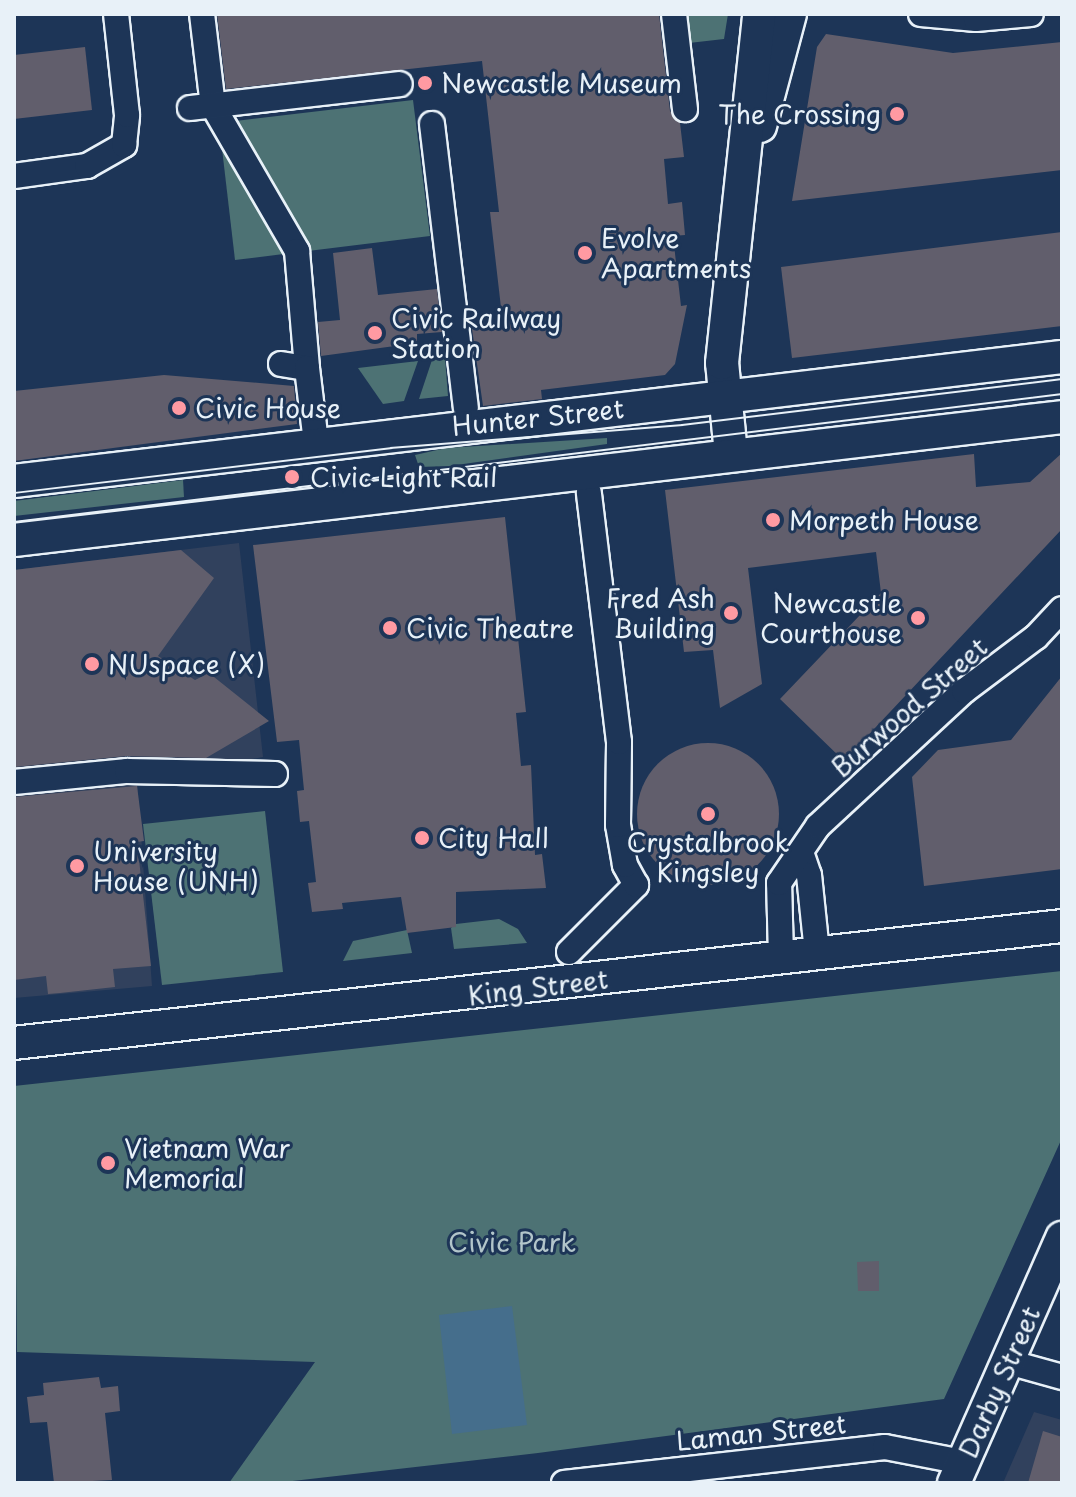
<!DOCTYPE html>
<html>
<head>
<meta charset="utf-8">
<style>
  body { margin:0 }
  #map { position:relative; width:1076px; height:1497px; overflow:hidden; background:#1d3557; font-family:"Playpen Sans",sans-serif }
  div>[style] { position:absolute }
  .built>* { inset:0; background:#31415d }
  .green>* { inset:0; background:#4d7274 }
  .water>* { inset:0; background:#456e8c }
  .building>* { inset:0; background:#615e6c }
  .round { border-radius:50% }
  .roads { filter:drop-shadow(2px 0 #e8f1f8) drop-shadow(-2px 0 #e8f1f8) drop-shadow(0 2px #e8f1f8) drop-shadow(0 -2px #e8f1f8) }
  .street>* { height:24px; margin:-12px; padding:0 12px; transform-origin:12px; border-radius:12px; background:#1d3557 }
  .secondary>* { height:32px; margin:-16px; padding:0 16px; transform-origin:16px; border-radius:16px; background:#1d3557 }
  .tram>* { height:2px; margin:-1px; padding:0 1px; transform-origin:1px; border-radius:1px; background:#e8f1f8 }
  .dots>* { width:22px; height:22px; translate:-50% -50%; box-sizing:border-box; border:4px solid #1d3557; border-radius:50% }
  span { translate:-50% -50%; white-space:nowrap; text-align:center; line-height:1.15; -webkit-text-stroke:6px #1d3557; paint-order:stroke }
  .poi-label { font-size:26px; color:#e8f1f8 }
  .left { translate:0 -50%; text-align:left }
  .right { translate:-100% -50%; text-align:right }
  .street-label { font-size:26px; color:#e8f1f8 }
  .park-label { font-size:26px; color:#b2c5ca }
  .frame { position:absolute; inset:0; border:16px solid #e8f1f8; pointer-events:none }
</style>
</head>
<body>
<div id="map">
  <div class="built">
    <i style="clip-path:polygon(239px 543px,263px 757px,137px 780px,152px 986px,14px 998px,14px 570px)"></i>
    <i style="clip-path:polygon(1034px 1412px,1062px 1420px,1062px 1483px,1003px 1483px)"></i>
  </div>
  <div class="green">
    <i style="clip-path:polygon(686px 14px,728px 14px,724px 39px,689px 43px)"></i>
    <i style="clip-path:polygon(413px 100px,430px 236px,235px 260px,219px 123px)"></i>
    <i style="clip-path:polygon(445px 358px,448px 396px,419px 399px,432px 360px)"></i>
    <i style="clip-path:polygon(418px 361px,404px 401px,383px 404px,358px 368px)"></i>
    <i style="clip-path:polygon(607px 438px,607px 444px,449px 466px,419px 467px,415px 455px,446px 448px)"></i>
    <i style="clip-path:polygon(183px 480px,184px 497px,14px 516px,14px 501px)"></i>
    <i style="clip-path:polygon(265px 811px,283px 972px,162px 985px,143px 824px)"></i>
    <i style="clip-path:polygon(499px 919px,518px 929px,527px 943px,454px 949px,451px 928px,456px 924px)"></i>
    <i style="clip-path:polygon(407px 930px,412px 953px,343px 961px,353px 941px)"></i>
    <i style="clip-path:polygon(1062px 971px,1062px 1138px,944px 1399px,538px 1453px,275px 1483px,229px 1483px,315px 1362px,17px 1352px,14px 1086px)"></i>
  </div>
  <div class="water">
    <i style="clip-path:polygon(512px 1306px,527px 1425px,452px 1434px,439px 1315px)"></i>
  </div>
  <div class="building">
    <i style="clip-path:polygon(217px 14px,659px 14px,670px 111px,680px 123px,684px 157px,664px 159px,668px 204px,682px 202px,685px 235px,673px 236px,681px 306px,687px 305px,675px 364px,665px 375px,541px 390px,542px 399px,483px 406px,472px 329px,503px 325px,490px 212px,499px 212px,482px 61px,226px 89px)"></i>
    <i style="clip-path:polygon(826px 34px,953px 53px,1062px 42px,1062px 170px,792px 201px,817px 47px)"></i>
    <i style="clip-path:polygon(85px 47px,92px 110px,14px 119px,14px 55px)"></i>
    <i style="clip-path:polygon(1062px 232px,1062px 326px,792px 358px,781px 267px)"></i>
    <i style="clip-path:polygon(372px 248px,378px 295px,437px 289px,442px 332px,417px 334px,417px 343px,321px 356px,318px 322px,340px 320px,333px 253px)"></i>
    <i style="clip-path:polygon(164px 375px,294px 386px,297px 424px,14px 461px,14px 391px)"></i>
    <i style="clip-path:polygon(1062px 453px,1062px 529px,844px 761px,780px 699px,881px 593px,876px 552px,748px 568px,762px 684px,720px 708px,713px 650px,684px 652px,665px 490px,974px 454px,976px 487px,1030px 482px)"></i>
    <i style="clip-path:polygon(505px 517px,526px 712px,516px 713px,521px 766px,531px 765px,535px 855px,542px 854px,546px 888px,456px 892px,456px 927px,407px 933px,401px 897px,342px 903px,343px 909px,312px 912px,308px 883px,316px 882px,309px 821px,300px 822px,297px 791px,304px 790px,299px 740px,277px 742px,253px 545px)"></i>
    <i style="clip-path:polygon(181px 550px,214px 578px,158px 656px,195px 680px,209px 673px,269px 721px,206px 758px,126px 756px,14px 767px,14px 570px)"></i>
    <i style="clip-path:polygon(1062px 676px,1062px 869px,924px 886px,912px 777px,938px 750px,1011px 740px)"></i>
    <i class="round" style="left:637px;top:743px;width:142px;height:142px"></i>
    <i style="clip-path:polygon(137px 786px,144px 841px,137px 842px,151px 966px,113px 969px,115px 987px,60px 993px,48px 994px,46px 976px,14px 980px,14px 797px)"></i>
    <i style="clip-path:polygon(879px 1261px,879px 1291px,858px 1291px,857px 1262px)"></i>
    <i style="clip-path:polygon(99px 1377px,101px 1388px,118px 1386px,120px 1411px,105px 1413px,112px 1480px,54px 1483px,47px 1422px,30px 1423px,27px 1397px,44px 1395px,43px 1383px)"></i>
    <i style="clip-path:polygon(1043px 1431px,1062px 1437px,1062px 1483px,1028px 1483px)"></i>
  </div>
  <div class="roads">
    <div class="street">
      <i style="left:202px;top:14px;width:93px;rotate:83.2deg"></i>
      <i style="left:213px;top:106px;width:168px;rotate:59.9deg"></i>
      <i style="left:297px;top:251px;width:117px;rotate:85.1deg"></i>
      <i style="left:674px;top:14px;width:96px;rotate:83.4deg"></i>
      <i style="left:921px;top:14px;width:55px;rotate:5.2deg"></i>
      <i style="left:976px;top:19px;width:55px;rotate:-5.2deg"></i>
      <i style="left:190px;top:108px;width:211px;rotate:-6.5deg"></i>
      <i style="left:432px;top:124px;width:286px;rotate:83.2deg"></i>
      <i style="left:14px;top:176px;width:74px;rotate:-7.8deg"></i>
      <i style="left:87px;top:166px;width:43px;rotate:-29.6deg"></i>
      <i style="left:124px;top:145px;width:30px;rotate:-84deg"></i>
      <i style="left:127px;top:115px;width:102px;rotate:-96.2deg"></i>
      <i style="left:281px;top:364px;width:26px;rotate:9deg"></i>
      <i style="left:307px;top:368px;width:75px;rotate:83.1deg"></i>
      <i style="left:14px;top:782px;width:114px;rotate:-5.6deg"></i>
      <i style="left:127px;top:771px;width:148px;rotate:1.2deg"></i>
      <i style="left:802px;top:855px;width:21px;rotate:71deg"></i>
      <i style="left:809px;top:875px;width:78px;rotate:84.1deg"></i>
      <i style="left:569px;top:952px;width:95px;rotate:-45deg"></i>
      <i style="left:636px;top:885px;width:23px;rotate:-119deg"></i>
      <i style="left:625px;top:865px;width:41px;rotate:-99.9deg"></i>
      <i style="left:618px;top:825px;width:83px;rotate:-89.3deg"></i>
      <i style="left:619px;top:742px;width:251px;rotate:-96.9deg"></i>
      <i style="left:781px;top:957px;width:74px;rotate:-91.5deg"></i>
      <i style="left:779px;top:883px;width:69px;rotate:-55.6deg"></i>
      <i style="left:818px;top:826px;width:199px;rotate:-42.8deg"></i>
      <i style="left:964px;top:691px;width:90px;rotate:-36.9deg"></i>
      <i style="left:1036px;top:637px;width:38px;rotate:-47deg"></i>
      <i style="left:1008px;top:1362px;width:56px;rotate:15.5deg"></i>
      <i style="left:564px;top:1483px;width:323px;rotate:-6.4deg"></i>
      <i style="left:885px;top:1447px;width:79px;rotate:10.9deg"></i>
    </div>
    <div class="secondary">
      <i style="left:760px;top:126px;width:116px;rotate:-75deg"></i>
      <i style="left:731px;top:454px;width:91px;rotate:-95.6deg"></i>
      <i style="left:722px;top:363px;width:351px;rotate:-83.9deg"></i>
      <i style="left:14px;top:481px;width:1055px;rotate:-6.75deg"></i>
      <i style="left:14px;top:540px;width:1055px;rotate:-6.69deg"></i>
      <i style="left:14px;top:1043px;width:1055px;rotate:-6.37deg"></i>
      <i style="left:954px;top:1483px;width:268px;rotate:-66.2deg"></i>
    </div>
  </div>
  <div class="tram">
    <i style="left:14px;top:493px;width:380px;rotate:-6.8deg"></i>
    <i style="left:391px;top:448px;width:292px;rotate:-4.5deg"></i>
    <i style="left:682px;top:425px;width:383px;rotate:-6.9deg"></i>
    <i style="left:14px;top:522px;width:1056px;rotate:-6.96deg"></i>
  </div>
  <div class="dots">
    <i style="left:425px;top:83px;background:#ff9aa2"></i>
    <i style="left:897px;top:114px;background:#ff9aa2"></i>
    <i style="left:585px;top:253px;background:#ff9aa2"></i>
    <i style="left:375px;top:333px;background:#ff9aa2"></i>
    <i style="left:179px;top:408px;background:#ff9aa2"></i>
    <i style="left:292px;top:477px;background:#ff9aa2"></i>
    <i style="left:773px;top:520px;background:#ff9aa2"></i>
    <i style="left:731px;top:613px;background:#ff9aa2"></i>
    <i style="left:918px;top:618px;background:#ff9aa2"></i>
    <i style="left:390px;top:628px;background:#ff9aa2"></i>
    <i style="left:92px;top:664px;background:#ff9aa2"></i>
    <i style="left:708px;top:814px;background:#ff9aa2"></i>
    <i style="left:422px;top:838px;background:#ff9aa2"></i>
    <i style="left:77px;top:866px;background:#ff9aa2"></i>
    <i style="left:108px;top:1163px;background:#ff9aa2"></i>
  </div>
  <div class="poi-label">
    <span class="left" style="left:441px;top:83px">Newcastle Museum</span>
    <span class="right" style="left:881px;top:114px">The Crossing</span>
    <span class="left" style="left:601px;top:253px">Evolve<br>Apartments</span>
    <span class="left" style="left:391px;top:333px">Civic Railway<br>Station</span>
    <span class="left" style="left:195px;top:408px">Civic House</span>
    <span class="left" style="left:310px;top:477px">Civic Light Rail</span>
    <span class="left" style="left:789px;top:520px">Morpeth House</span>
    <span class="right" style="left:715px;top:613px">Fred Ash<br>Building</span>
    <span class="right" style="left:902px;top:618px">Newcastle<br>Courthouse</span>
    <span class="left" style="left:406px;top:628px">Civic Theatre</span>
    <span class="left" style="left:108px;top:664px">NUspace (X)</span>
    <span class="left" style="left:438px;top:838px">City Hall</span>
    <span style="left:708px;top:857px">Crystalbrook<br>Kingsley</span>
    <span class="left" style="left:93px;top:866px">University<br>House (UNH)</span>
    <span class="left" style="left:124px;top:1163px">Vietnam War<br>Memorial</span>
  </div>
  <div class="street-label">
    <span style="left:538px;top:417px;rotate:-6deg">Hunter Street</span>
    <span style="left:909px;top:707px;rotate:-41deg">Burwood Street</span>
    <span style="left:538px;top:987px;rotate:-7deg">King Street</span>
    <span style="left:999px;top:1382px;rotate:-66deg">Darby Street</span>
    <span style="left:761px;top:1432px;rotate:-6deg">Laman Street</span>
  </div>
  <div class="park-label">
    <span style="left:512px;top:1242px">Civic Park</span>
  </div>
  <div class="frame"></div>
</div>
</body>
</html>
